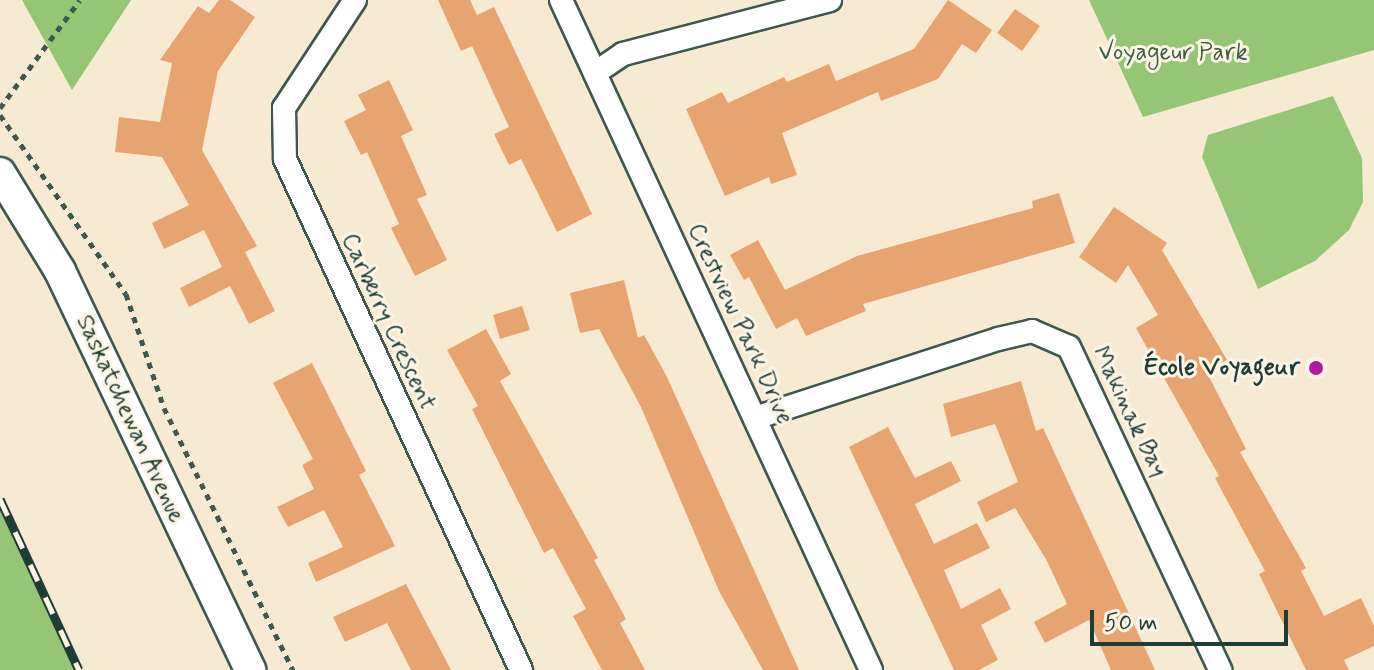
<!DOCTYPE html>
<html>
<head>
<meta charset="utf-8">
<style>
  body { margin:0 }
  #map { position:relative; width:1374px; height:670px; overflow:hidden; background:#f7ead3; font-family:Mynerve,sans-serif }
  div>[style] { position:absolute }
  .green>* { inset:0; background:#95c676 }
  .building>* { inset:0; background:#e7a471 }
  .path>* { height:5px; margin-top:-2.5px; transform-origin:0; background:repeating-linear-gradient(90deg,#3f574c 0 6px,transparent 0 12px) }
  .roads { filter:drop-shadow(2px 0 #3f574c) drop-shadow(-2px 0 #3f574c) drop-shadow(0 2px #3f574c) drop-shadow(0 -2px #3f574c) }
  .minor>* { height:22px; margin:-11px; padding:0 11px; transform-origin:11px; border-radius:11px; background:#fff }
  .secondary>* { height:30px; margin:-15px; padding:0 15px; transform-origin:15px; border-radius:15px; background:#fff }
  .rail>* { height:9px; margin-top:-4.5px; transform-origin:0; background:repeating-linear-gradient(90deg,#fcf5e5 0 18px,#1f3d34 0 36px); box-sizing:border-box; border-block:2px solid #1f3d34 }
  .dots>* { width:22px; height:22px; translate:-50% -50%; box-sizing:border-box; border:4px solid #fcf5e5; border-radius:50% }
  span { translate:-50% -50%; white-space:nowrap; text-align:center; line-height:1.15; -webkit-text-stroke:6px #fcf5e5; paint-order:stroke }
  .park-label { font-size:24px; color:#3c5f44 }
  .street-label { font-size:24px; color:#1f3d34 }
  .poi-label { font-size:24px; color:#1f3d34; font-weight:700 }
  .right { translate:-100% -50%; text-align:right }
  .scale { position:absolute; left:1090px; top:610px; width:198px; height:36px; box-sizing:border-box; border:4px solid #1f3d34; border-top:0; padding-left:10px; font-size:24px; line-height:28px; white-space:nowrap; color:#1f3d34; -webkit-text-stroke:6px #fcf5e5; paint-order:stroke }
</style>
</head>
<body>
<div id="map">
  <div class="green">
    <i style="clip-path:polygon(22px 0,131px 0,72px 90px)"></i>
    <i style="clip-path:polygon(1089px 0,1374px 0,1374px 50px,1143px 117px)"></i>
    <i style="clip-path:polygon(1333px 96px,1362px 158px,1363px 202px,1349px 230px,1315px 261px,1258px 289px,1202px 157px,1208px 135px)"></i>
    <i style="clip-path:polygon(0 499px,79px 670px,0 670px)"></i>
  </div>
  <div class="building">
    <i style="clip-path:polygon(219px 0,230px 0,255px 17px,218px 71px,202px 150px,257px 246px,245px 252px,275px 311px,249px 324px,230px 286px,189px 307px,180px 288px,222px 267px,204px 230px,164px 249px,152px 223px,189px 205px,162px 157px,115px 152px,119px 117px,160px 122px,172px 63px,160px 60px,198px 6px,209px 13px)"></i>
    <i style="clip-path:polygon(438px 0,470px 0,477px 15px,494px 7px,592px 214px,557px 232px,521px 159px,509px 165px,494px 134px,509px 127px,472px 46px,461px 51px)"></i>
    <i style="clip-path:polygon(948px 0,992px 30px,976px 53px,962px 44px,938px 79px,881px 101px,878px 92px,782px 133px,797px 175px,771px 184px,769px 177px,725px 196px,686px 109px,722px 92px,728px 103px,784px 77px,787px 82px,829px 64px,836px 81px,914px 49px)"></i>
    <i style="clip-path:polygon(1015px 9px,1040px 26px,1022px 51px,997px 33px)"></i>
    <i style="clip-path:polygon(389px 80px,413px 130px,401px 136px,427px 195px,417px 199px,447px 260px,415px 276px,391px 228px,399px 224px,367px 152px,361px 155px,344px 121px,366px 110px,358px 95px)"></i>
    <i style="clip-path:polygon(1059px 193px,1075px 243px,863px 304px,866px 311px,806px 336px,797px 318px,776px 329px,749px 277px,744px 280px,730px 255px,758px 240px,785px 290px,857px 256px,1033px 208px,1032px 201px)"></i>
    <i style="clip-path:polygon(1114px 207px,1167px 243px,1162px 250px,1227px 360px,1206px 371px,1246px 449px,1240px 452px,1306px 568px,1301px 571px,1324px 616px,1361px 598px,1374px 626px,1374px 646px,1344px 660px,1349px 670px,1306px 670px,1259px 574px,1265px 571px,1215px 478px,1219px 476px,1136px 328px,1158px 315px,1128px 265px,1116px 283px,1079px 257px)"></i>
    <i style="clip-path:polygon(624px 280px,638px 338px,644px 335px,667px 377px,799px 670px,763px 670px,719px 591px,641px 407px,599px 329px,580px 333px,570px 293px)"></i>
    <i style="clip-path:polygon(522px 306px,530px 330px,500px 339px,493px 315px)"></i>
    <i style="clip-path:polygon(486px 329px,511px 374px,500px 381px,598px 558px,594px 560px,626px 619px,620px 623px,645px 670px,602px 670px,573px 616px,586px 609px,553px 548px,544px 553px,472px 409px,478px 406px,447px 350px)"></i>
    <i style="clip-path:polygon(312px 363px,366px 471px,359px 475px,395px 546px,316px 582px,308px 563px,343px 547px,324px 510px,288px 527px,277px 507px,314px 489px,302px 465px,313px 459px,273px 383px)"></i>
    <i style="clip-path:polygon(1021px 381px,1036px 431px,1043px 428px,1155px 670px,1111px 670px,1089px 620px,1045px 643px,1034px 622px,1067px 604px,1047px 561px,1015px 508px,986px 522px,977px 502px,1018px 482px,995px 424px,951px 437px,943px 404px)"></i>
    <i style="clip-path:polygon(888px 427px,915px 478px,951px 461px,961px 481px,915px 504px,934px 544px,977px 523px,990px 548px,944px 570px,961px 609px,1000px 588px,1011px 609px,981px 625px,998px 660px,979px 670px,954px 670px,849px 447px)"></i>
    <i style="clip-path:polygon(406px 584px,451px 670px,411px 670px,387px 623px,345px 642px,333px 617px)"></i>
  </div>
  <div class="path">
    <i style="left:0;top:108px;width:134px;rotate:-53.5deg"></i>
    <i style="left:0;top:115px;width:219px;rotate:54.9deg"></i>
    <i style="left:126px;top:294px;width:120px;rotate:71.6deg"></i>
    <i style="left:164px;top:408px;width:292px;rotate:63.8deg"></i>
  </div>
  <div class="roads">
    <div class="minor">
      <i style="left:355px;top:0;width:129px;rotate:123.3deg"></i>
      <i style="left:284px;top:108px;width:51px;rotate:88.9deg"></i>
      <i style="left:285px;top:159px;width:563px;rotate:65.21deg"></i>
      <i style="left:561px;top:0;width:738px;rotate:65.17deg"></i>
      <i style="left:595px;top:73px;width:34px;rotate:-34deg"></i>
      <i style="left:623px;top:54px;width:214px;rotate:-14.6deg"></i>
      <i style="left:755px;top:418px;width:256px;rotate:-18deg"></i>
      <i style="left:998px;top:339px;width:35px;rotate:-13deg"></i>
      <i style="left:1032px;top:331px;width:40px;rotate:23.4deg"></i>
      <i style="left:1069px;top:347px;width:357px;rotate:64.9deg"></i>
    </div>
    <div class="secondary">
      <i style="left:0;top:173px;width:115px;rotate:58.5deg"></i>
      <i style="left:60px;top:271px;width:442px;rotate:64.5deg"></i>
    </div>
  </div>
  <div class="rail">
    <i style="left:0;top:499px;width:188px;rotate:65.2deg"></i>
  </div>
  <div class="dots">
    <i style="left:1316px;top:368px;background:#b5179e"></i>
  </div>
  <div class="park-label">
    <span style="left:1173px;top:53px">Voyageur Park</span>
  </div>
  <div class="street-label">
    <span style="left:388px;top:322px;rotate:65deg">Carberry Crescent</span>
    <span style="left:740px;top:324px;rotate:65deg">Crestview Park Drive</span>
    <span style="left:1129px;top:412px;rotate:64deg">Makinak Bay</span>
    <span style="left:130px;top:419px;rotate:65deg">Saskatchewan Avenue</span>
  </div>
  <div class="poi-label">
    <span class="right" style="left:1300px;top:368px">École Voyageur</span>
  </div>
  <div class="scale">50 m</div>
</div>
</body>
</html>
